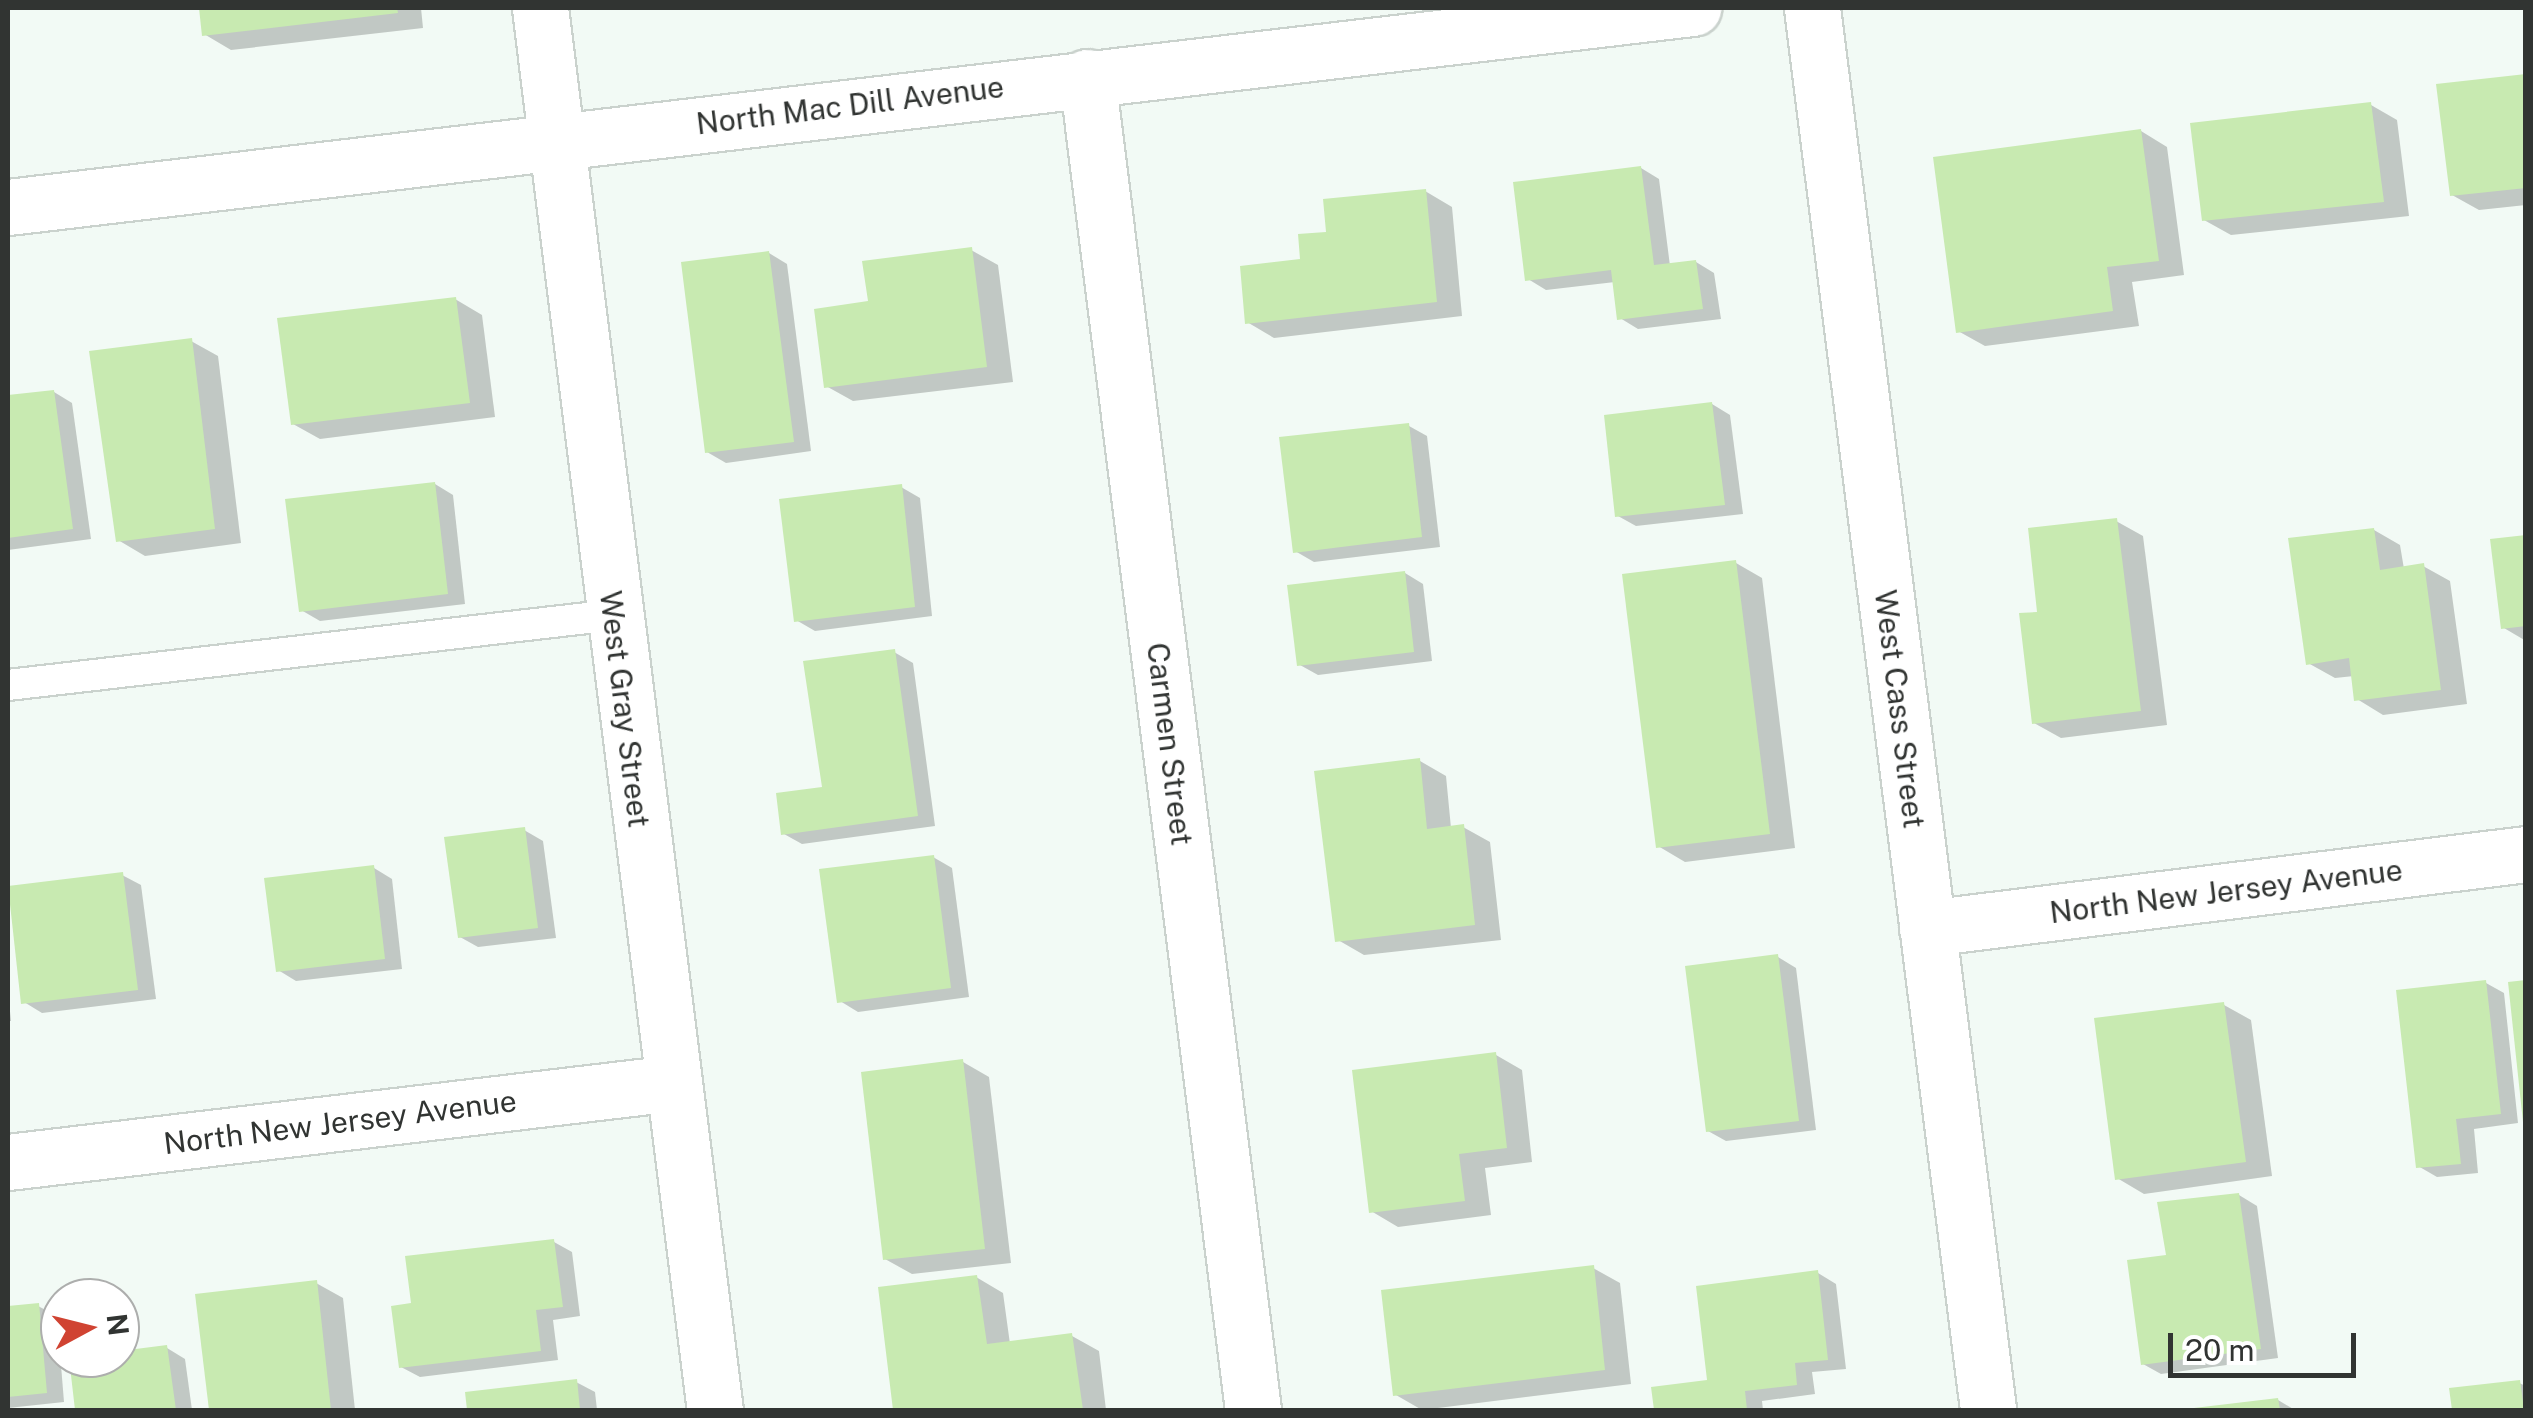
<!DOCTYPE html>
<html>
<head>
<meta charset="utf-8">
<style>
  body { margin:0 }
  #map { position:relative; width:2533px; height:1418px; overflow:hidden; background:#f2faf5; font-family:"Public Sans",sans-serif }
  div>[style] { position:absolute }
  .shadow>* { inset:0; background:#0003 }
  .building>* { inset:0; background:#c8eab1 }
  .roads { filter:drop-shadow(2px 0 #cad2cd) drop-shadow(-2px 0 #cad2cd) drop-shadow(0 2px #cad2cd) drop-shadow(0 -2px #cad2cd) }
  .lane>* { height:30px; margin:-15px; padding:0 15px; transform-origin:15px; border-radius:15px; background:#fff }
  .street>* { height:55px; margin:-27.5px; padding:0 27.5px; transform-origin:27.5px; border-radius:27.5px; background:#fff }
  .secondary>* { height:55px; margin:-27.5px; padding:0 27.5px; transform-origin:27.5px; border-radius:27.5px; background:#fff }
  span { translate:-50% -50%; white-space:nowrap; text-align:center; line-height:1.15; -webkit-text-stroke:8px #fff; paint-order:stroke }
  .street-label { font-size:30px; color:#313432 }
  .frame { position:absolute; inset:0; border:10px solid #313432; pointer-events:none }
  .north { position:absolute; left:40px; top:1278px; width:100px; height:100px; box-sizing:border-box; background:#fff; border:2px solid #adaead; border-radius:50%; rotate:83deg; font-size:28px; font-weight:700; line-height:40px; text-align:center; color:#313432 }
  .north::after { content:''; display:block; margin:auto; width:35px; height:45px; background:#d04332; clip-path:polygon(50% 0,100% 100%,50% 72%,0 100%) }
  .scale { position:absolute; left:2168px; top:1333px; width:188px; height:45px; box-sizing:border-box; border:5px solid #313432; border-top:0; padding-left:12px; font-size:30px; line-height:35px; white-space:nowrap; color:#313432; -webkit-text-stroke:8px #fff; paint-order:stroke }
</style>
</head>
<body>
<div id="map">
  <div class="shadow">
    <i style="clip-path:polygon(201px 8px,421px 8px,423px 28px,231px 50px,204px 34px)"></i>
    <i style="clip-path:polygon(2526px 77px,2526px 205px,2479px 210px,2452px 195px)"></i>
    <i style="clip-path:polygon(2371px 105px,2397px 120px,2409px 216px,2231px 235px,2204px 220px)"></i>
    <i style="clip-path:polygon(2141px 131px,2167px 147px,2184px 275px,2132px 282px,2139px 326px,1985px 346px,1958px 331px)"></i>
    <i style="clip-path:polygon(1641px 168px,1659px 179px,1670px 266px,1696px 262px,1714px 273px,1721px 319px,1638px 329px,1620px 318px,1615px 282px,1546px 290px,1528px 279px)"></i>
    <i style="clip-path:polygon(1425px 191px,1452px 207px,1462px 316px,1274px 338px,1247px 322px,1329px 234px)"></i>
    <i style="clip-path:polygon(971px 250px,998px 265px,1013px 382px,853px 401px,826px 386px)"></i>
    <i style="clip-path:polygon(769px 253px,787px 264px,811px 451px,726px 463px,707px 452px)"></i>
    <i style="clip-path:polygon(455px 299px,482px 315px,495px 417px,320px 439px,293px 424px)"></i>
    <i style="clip-path:polygon(191px 341px,218px 356px,241px 543px,145px 556px,118px 540px)"></i>
    <i style="clip-path:polygon(54px 392px,72px 403px,91px 539px,8px 550px,8px 398px)"></i>
    <i style="clip-path:polygon(1712px 404px,1730px 415px,1743px 514px,1636px 526px,1618px 516px)"></i>
    <i style="clip-path:polygon(1409px 426px,1427px 436px,1440px 547px,1314px 562px,1295px 551px)"></i>
    <i style="clip-path:polygon(435px 484px,453px 495px,465px 604px,320px 621px,301px 610px)"></i>
    <i style="clip-path:polygon(901px 487px,920px 498px,932px 616px,815px 631px,796px 620px)"></i>
    <i style="clip-path:polygon(2116px 521px,2143px 536px,2167px 725px,2061px 738px,2034px 723px,2039px 614px)"></i>
    <i style="clip-path:polygon(2374px 530px,2400px 545px,2404px 569px,2423px 566px,2450px 581px,2467px 704px,2383px 715px,2357px 699px,2354px 676px,2335px 678px,2308px 663px)"></i>
    <i style="clip-path:polygon(2526px 538px,2526px 641px,2504px 628px)"></i>
    <i style="clip-path:polygon(1736px 563px,1762px 578px,1795px 848px,1685px 862px,1658px 846px)"></i>
    <i style="clip-path:polygon(1405px 573px,1423px 584px,1432px 661px,1318px 675px,1300px 665px)"></i>
    <i style="clip-path:polygon(894px 652px,913px 663px,935px 826px,802px 844px,784px 834px,824px 789px)"></i>
    <i style="clip-path:polygon(1420px 761px,1446px 776px,1451px 828px,1463px 827px,1490px 842px,1501px 940px,1364px 955px,1338px 940px)"></i>
    <i style="clip-path:polygon(524px 830px,543px 841px,556px 938px,478px 947px,460px 937px)"></i>
    <i style="clip-path:polygon(933px 857px,952px 868px,969px 997px,858px 1012px,840px 1001px)"></i>
    <i style="clip-path:polygon(374px 868px,392px 879px,402px 969px,296px 981px,278px 970px)"></i>
    <i style="clip-path:polygon(122px 875px,141px 885px,156px 999px,42px 1013px,24px 1002px)"></i>
    <i style="clip-path:polygon(1778px 957px,1796px 968px,1816px 1130px,1726px 1141px,1708px 1131px)"></i>
    <i style="clip-path:polygon(2486px 983px,2504px 993px,2518px 1123px,2474px 1129px,2478px 1173px,2437px 1177px,2418px 1166px)"></i>
    <i style="clip-path:polygon(8px 992px,11px 1021px,8px 1021px)"></i>
    <i style="clip-path:polygon(2224px 1005px,2251px 1020px,2272px 1176px,2144px 1194px,2117px 1178px)"></i>
    <i style="clip-path:polygon(1496px 1055px,1522px 1070px,1532px 1162px,1485px 1168px,1491px 1215px,1398px 1227px,1371px 1211px)"></i>
    <i style="clip-path:polygon(963px 1062px,989px 1077px,1011px 1263px,912px 1274px,885px 1259px)"></i>
    <i style="clip-path:polygon(2239px 1195px,2257px 1206px,2278px 1358px,2161px 1374px,2143px 1364px)"></i>
    <i style="clip-path:polygon(554px 1242px,572px 1252px,580px 1316px,553px 1320px,558px 1360px,420px 1377px,401px 1367px,414px 1305px)"></i>
    <i style="clip-path:polygon(1593px 1268px,1620px 1283px,1631px 1384px,1422px 1410px,1396px 1395px)"></i>
    <i style="clip-path:polygon(1818px 1273px,1836px 1284px,1846px 1369px,1812px 1372px,1815px 1394px,1762px 1401px,1763px 1410px,1656px 1410px,1653px 1389px,1709px 1382px)"></i>
    <i style="clip-path:polygon(976px 1277px,1003px 1293px,1010px 1344px,1072px 1336px,1099px 1351px,1106px 1410px,896px 1410px,880px 1289px)"></i>
    <i style="clip-path:polygon(316px 1283px,343px 1298px,355px 1410px,211px 1410px,197px 1297px)"></i>
    <i style="clip-path:polygon(38px 1306px,57px 1316px,64px 1402px,8px 1408px,8px 1309px)"></i>
    <i style="clip-path:polygon(167px 1348px,185px 1359px,192px 1410px,78px 1410px,72px 1360px)"></i>
    <i style="clip-path:polygon(576px 1382px,595px 1392px,597px 1410px,470px 1410px,468px 1394px)"></i>
    <i style="clip-path:polygon(2519px 1383px,2526px 1386px,2526px 1410px,2454px 1410px,2452px 1390px)"></i>
    <i style="clip-path:polygon(2278px 1400px,2295px 1410px,2195px 1410px)"></i>
  </div>
  <div class="building">
    <i style="clip-path:polygon(199px 8px,397px 8px,398px 13px,202px 36px)"></i>
    <i style="clip-path:polygon(2526px 74px,2526px 188px,2450px 196px,2436px 84px)"></i>
    <i style="clip-path:polygon(2371px 102px,2384px 202px,2202px 221px,2190px 123px)"></i>
    <i style="clip-path:polygon(2141px 129px,2159px 261px,2107px 267px,2113px 311px,1956px 333px,1933px 157px)"></i>
    <i style="clip-path:polygon(1641px 166px,1654px 265px,1696px 260px,1703px 309px,1617px 320px,1611px 270px,1525px 281px,1513px 182px)"></i>
    <i style="clip-path:polygon(1426px 189px,1437px 302px,1245px 324px,1240px 266px,1300px 259px,1298px 234px,1326px 232px,1323px 199px)"></i>
    <i style="clip-path:polygon(972px 247px,987px 367px,824px 388px,814px 309px,868px 301px,862px 261px)"></i>
    <i style="clip-path:polygon(769px 251px,794px 442px,705px 453px,681px 262px)"></i>
    <i style="clip-path:polygon(456px 297px,470px 403px,291px 425px,277px 318px)"></i>
    <i style="clip-path:polygon(192px 338px,215px 529px,116px 542px,89px 351px)"></i>
    <i style="clip-path:polygon(54px 390px,73px 529px,8px 538px,8px 395px)"></i>
    <i style="clip-path:polygon(1712px 402px,1725px 505px,1615px 517px,1604px 415px)"></i>
    <i style="clip-path:polygon(1409px 423px,1422px 537px,1293px 553px,1279px 437px)"></i>
    <i style="clip-path:polygon(435px 482px,448px 594px,299px 612px,285px 499px)"></i>
    <i style="clip-path:polygon(902px 484px,915px 607px,794px 622px,779px 499px)"></i>
    <i style="clip-path:polygon(2117px 518px,2141px 711px,2032px 724px,2019px 613px,2037px 612px,2028px 528px)"></i>
    <i style="clip-path:polygon(2374px 528px,2380px 570px,2424px 563px,2441px 690px,2354px 701px,2349px 658px,2306px 665px,2288px 538px)"></i>
    <i style="clip-path:polygon(2526px 535px,2526px 626px,2501px 629px,2490px 539px)"></i>
    <i style="clip-path:polygon(1736px 560px,1770px 834px,1656px 848px,1622px 574px)"></i>
    <i style="clip-path:polygon(1405px 571px,1414px 652px,1297px 666px,1287px 585px)"></i>
    <i style="clip-path:polygon(895px 649px,918px 816px,781px 835px,776px 793px,822px 787px,803px 661px)"></i>
    <i style="clip-path:polygon(1420px 758px,1427px 829px,1464px 824px,1475px 925px,1335px 942px,1314px 771px)"></i>
    <i style="clip-path:polygon(525px 827px,538px 928px,458px 938px,444px 837px)"></i>
    <i style="clip-path:polygon(934px 855px,951px 988px,837px 1003px,819px 869px)"></i>
    <i style="clip-path:polygon(374px 865px,385px 959px,276px 972px,264px 878px)"></i>
    <i style="clip-path:polygon(123px 872px,138px 990px,21px 1004px,8px 886px)"></i>
    <i style="clip-path:polygon(1778px 954px,1799px 1121px,1706px 1132px,1685px 966px)"></i>
    <i style="clip-path:polygon(2486px 980px,2501px 1114px,2456px 1119px,2461px 1164px,2416px 1168px,2396px 990px)"></i>
    <i style="clip-path:polygon(2526px 980px,2526px 1122px,2523px 1122px,2508px 982px)"></i>
    <i style="clip-path:polygon(2224px 1002px,2246px 1162px,2115px 1180px,2094px 1018px)"></i>
    <i style="clip-path:polygon(1496px 1052px,1507px 1148px,1459px 1154px,1465px 1201px,1369px 1213px,1352px 1070px)"></i>
    <i style="clip-path:polygon(963px 1059px,985px 1249px,883px 1260px,861px 1072px)"></i>
    <i style="clip-path:polygon(2239px 1193px,2261px 1349px,2141px 1365px,2127px 1260px,2166px 1255px,2157px 1202px)"></i>
    <i style="clip-path:polygon(554px 1239px,563px 1307px,536px 1310px,541px 1351px,399px 1368px,391px 1306px,411px 1303px,405px 1256px)"></i>
    <i style="clip-path:polygon(1594px 1265px,1605px 1370px,1393px 1396px,1381px 1290px)"></i>
    <i style="clip-path:polygon(1818px 1270px,1828px 1360px,1795px 1363px,1797px 1385px,1745px 1391px,1747px 1410px,1654px 1410px,1651px 1387px,1707px 1380px,1696px 1286px)"></i>
    <i style="clip-path:polygon(977px 1275px,987px 1344px,1072px 1333px,1083px 1410px,893px 1410px,878px 1287px)"></i>
    <i style="clip-path:polygon(317px 1280px,331px 1410px,209px 1410px,195px 1294px)"></i>
    <i style="clip-path:polygon(39px 1303px,47px 1393px,8px 1397px,8px 1306px)"></i>
    <i style="clip-path:polygon(167px 1345px,176px 1410px,75px 1410px,69px 1358px,120px 1358px,120px 1351px)"></i>
    <i style="clip-path:polygon(577px 1379px,580px 1410px,467px 1410px,465px 1392px)"></i>
    <i style="clip-path:polygon(2520px 1380px,2524px 1410px,2452px 1410px,2449px 1388px)"></i>
    <i style="clip-path:polygon(2278px 1398px,2280px 1410px,2194px 1410px,2194px 1408px)"></i>
  </div>
  <div class="roads">
    <div class="lane">
      <i style="left:8px;top:685px;width:609px;rotate:-6.6deg"></i>
    </div>
    <div class="street">
      <i style="left:540px;top:8px;width:1413px;rotate:82.89deg"></i>
      <i style="left:1812px;top:8px;width:1413px;rotate:82.84deg"></i>
      <i style="left:1087px;top:77px;width:1343px;rotate:82.9deg"></i>
      <i style="left:1927px;top:928px;width:604px;rotate:-7.04deg"></i>
      <i style="left:8px;top:1162px;width:670px;rotate:-6.77deg"></i>
    </div>
    <div class="secondary">
      <i style="left:8px;top:207px;width:1697px;rotate:-6.74deg"></i>
    </div>
  </div>
  <div class="street-label">
    <span style="left:850px;top:105px;rotate:-7deg">North Mac Dill Avenue</span>
    <span style="left:625px;top:709px;rotate:83deg">West Gray Street</span>
    <span style="left:1900px;top:709px;rotate:83deg">West Cass Street</span>
    <span style="left:1170px;top:744px;rotate:83deg">Carmen Street</span>
    <span style="left:2226px;top:891px;rotate:-7deg">North New Jersey Avenue</span>
    <span style="left:340px;top:1122px;rotate:-7deg">North New Jersey Avenue</span>
  </div>
  <div class="frame"></div>
  <div class="north">N</div>
  <div class="scale">20 m</div>
</div>
</body>
</html>
